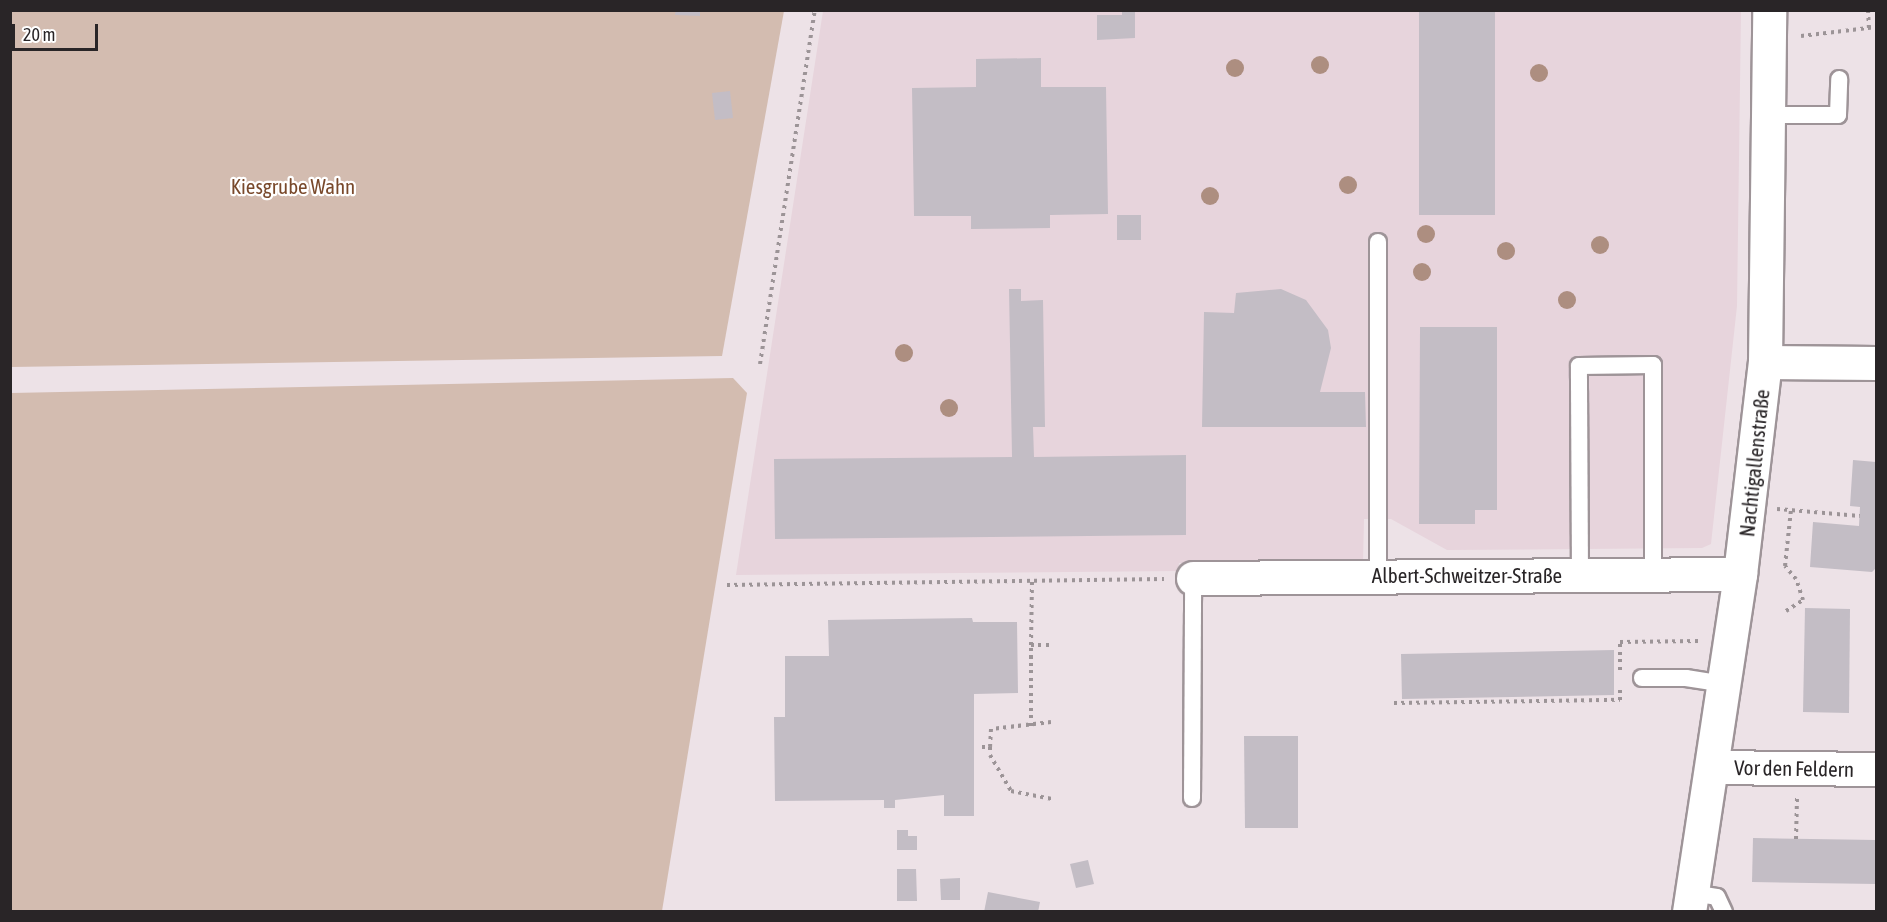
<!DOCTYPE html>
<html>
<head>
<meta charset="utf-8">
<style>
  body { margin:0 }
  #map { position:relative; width:1887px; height:922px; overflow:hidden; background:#ede2e7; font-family:"Asap Condensed",sans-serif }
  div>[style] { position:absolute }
  .built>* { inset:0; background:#e7d4dc }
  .green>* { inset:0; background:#d3bcb0 }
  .building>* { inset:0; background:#c3bdc5 }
  .path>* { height:4px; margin-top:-2px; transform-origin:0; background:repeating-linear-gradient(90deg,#9c9497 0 3px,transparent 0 7.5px) }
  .roads { filter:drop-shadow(2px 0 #9e9498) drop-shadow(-2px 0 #9e9498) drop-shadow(0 2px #9e9498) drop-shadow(0 -2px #9e9498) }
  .service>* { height:16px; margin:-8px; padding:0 8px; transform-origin:8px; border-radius:8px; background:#fff }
  .minor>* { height:33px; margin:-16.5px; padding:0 16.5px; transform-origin:16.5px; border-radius:16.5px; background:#fff }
  .trees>* { width:18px; height:18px; margin:-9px; border-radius:50%; background:#ad8e80 }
  span { translate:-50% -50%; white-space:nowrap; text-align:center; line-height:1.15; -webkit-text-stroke:4.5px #fff; paint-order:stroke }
  .park-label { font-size:21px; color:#79492b }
  .street-label { font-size:21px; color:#292527 }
  .frame { position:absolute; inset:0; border:12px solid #292527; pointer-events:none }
  .scale { position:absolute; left:12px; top:24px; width:86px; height:27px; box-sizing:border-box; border:3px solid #292527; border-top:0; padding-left:8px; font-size:18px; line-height:21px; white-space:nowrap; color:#292527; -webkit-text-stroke:4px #fff; paint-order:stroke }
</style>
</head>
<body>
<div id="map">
  <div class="built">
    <i style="clip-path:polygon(823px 11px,1741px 11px,1737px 306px,1711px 544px,1702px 548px,1447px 550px,1391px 519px,1364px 519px,1363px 562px,1179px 563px,1178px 571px,736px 575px)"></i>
  </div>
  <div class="green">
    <i style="clip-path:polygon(10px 11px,784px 11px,722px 356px,11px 367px)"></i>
    <i style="clip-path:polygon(733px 378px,747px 393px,662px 911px,11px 911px,11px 393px)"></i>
  </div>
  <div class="building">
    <i style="clip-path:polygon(676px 10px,700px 10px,700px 16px,675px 15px)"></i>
    <i style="clip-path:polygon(1419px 10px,1495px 10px,1495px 215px,1419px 215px)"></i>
    <i style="clip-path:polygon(1122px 12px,1135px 12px,1135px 38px,1097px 40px,1097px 15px,1122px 15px)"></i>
    <i style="clip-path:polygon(1041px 58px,1041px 87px,1106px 87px,1108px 214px,1050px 215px,1050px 228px,971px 229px,971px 216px,914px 216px,912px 88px,976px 87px,976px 59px)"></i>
    <i style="clip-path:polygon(730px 91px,733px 118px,715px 120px,712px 93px)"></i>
    <i style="clip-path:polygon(1117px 215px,1141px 215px,1141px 240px,1117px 240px)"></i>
    <i style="clip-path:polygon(1009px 289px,1021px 289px,1021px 301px,1043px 300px,1045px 427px,1033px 427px,1034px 457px,1186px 455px,1186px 535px,775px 539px,774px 459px,1012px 457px)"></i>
    <i style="clip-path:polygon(1281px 289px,1306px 300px,1328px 330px,1331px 348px,1320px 392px,1365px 392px,1366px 427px,1202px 427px,1204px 312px,1234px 313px,1236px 293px)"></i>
    <i style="clip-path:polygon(1420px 327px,1497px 327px,1497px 510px,1475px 510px,1475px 524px,1419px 524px)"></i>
    <i style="clip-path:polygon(1853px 460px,1876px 462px,1876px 568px,1872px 572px,1810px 567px,1813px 522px,1859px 526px,1860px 507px,1850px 506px)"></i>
    <i style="clip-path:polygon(1805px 608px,1850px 609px,1849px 713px,1803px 712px)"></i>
    <i style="clip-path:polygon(972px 618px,973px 622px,1017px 622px,1018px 693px,974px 694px,974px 816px,944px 816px,944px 795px,895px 800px,895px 808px,884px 808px,884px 800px,775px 801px,774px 717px,785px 717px,785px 656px,829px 656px,828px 620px)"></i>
    <i style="clip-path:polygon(1614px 650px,1614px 695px,1402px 699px,1401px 654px)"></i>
    <i style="clip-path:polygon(1244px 736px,1298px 736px,1298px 828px,1245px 828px)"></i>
    <i style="clip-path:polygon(897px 830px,908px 830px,908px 836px,917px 836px,917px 850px,897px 850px)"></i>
    <i style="clip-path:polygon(1753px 838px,1876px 840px,1876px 884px,1752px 882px)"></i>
    <i style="clip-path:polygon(1088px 860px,1094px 884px,1076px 888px,1070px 864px)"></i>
    <i style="clip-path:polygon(897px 869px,916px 869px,917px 901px,897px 901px)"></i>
    <i style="clip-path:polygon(960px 878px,960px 900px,941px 900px,940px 879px)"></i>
    <i style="clip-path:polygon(988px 892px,1040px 902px,1038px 912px,984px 912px)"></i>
  </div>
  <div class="path">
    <i style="left:1868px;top:10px;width:18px;rotate:87deg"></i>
    <i style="left:1801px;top:36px;width:76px;rotate:-6.8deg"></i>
    <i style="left:760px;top:364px;width:358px;rotate:-81.2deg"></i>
    <i style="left:1777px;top:509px;width:83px;rotate:4.8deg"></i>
    <i style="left:727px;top:585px;width:437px;rotate:-0.8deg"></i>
    <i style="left:1786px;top:611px;width:20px;rotate:-33deg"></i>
    <i style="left:1803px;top:600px;width:22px;rotate:-108deg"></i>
    <i style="left:1796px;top:579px;width:17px;rotate:-130deg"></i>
    <i style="left:1785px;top:566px;width:56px;rotate:-83.9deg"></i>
    <i style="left:1031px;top:645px;width:65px;rotate:-89.1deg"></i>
    <i style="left:1620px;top:670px;width:28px;rotate:-90deg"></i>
    <i style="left:1620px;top:642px;width:79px;rotate:-0.7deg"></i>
    <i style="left:1394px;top:703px;width:226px;rotate:-0.8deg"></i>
    <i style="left:1620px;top:700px;width:13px;rotate:-90deg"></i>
    <i style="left:1051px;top:722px;width:60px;rotate:173.3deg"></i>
    <i style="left:991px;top:729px;width:18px;rotate:93deg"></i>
    <i style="left:990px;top:747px;width:8px;rotate:90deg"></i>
    <i style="left:990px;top:755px;width:42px;rotate:59.7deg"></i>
    <i style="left:1011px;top:791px;width:42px;rotate:11deg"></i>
    <i style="left:1031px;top:726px;width:81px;rotate:-90deg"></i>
    <i style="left:1031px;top:645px;width:20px"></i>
    <i style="left:982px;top:747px;width:8px"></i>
    <i style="left:1796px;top:839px;width:42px;rotate:-88.6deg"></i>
  </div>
  <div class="roads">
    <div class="service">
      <i style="left:1769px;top:115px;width:69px"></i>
      <i style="left:1838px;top:115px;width:36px;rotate:-88deg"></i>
      <i style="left:1378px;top:575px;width:333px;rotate:-90deg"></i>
      <i style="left:1580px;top:575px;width:209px;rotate:-90.3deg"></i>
      <i style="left:1579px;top:366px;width:74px;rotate:-0.8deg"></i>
      <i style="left:1653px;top:365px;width:210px;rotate:90deg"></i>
      <i style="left:1642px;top:678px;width:44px"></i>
      <i style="left:1686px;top:678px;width:38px;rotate:9deg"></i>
      <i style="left:1192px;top:798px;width:220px;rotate:-89.7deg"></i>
      <i style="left:1692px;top:893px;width:25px;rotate:9deg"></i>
      <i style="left:1717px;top:897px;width:17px;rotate:65deg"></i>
    </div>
    <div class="minor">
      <i style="left:1765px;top:362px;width:111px;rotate:0.5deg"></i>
      <i style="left:1193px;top:578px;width:547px;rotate:-0.42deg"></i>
      <i style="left:1712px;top:767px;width:164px;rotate:0.7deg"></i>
      <i style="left:1689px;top:912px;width:342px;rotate:-81.4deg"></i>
      <i style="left:1740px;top:574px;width:213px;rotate:-83.3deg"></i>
      <i style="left:1765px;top:362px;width:352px;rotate:-89.3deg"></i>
    </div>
  </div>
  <div class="trees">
    <i style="left:1320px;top:65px"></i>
    <i style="left:1235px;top:68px"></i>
    <i style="left:1539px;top:73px"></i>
    <i style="left:1348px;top:185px"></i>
    <i style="left:1210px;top:196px"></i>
    <i style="left:1426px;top:234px"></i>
    <i style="left:1600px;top:245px"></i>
    <i style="left:1506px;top:251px"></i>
    <i style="left:1422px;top:272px"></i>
    <i style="left:1567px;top:300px"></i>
    <i style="left:904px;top:353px"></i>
    <i style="left:949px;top:408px"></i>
  </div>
  <div class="park-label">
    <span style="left:293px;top:186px">Kiesgrube Wahn</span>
  </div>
  <div class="street-label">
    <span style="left:1754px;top:463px;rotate:-84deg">Nachtigallenstraße</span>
    <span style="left:1467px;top:575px">Albert-Schweitzer-Straße</span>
    <span style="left:1794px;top:768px;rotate:1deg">Vor den Feldern</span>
  </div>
  <div class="frame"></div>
  <div class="scale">20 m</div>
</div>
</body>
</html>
